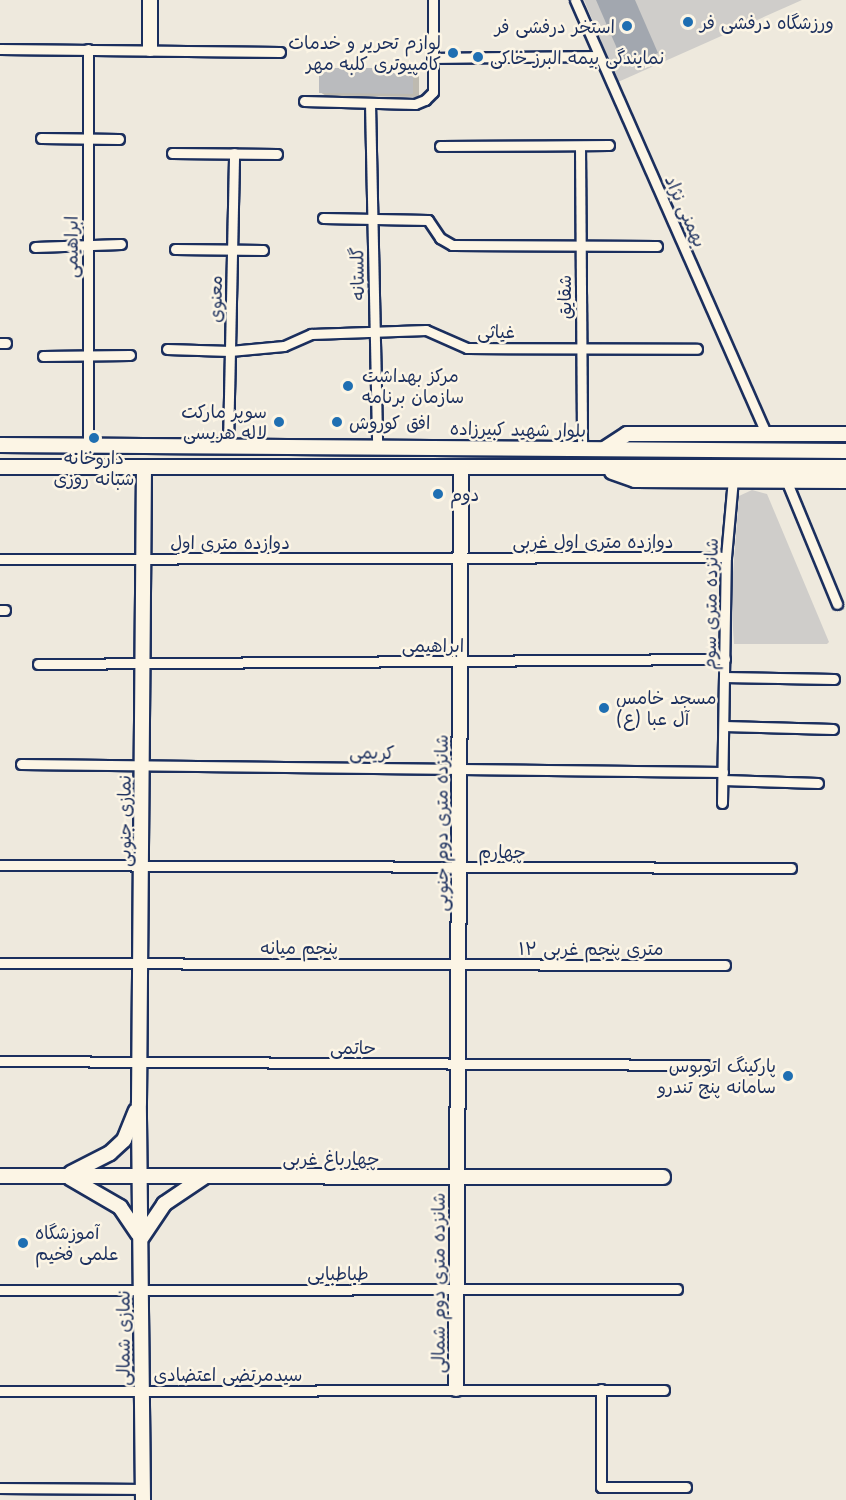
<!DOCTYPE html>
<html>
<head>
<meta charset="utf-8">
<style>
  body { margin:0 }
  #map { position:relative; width:846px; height:1500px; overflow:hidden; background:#eee9dd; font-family:"Playpen Sans","Playpen Sans Arabic",sans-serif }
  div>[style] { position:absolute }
  .green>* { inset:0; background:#cfcdca }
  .water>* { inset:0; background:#a2a7af }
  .shadow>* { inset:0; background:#0003 }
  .building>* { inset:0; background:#babbbe }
  .roads { filter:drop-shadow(2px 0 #1b2f5e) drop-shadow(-2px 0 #1b2f5e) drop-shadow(0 2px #1b2f5e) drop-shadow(0 -2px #1b2f5e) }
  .street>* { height:9px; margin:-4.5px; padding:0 4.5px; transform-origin:4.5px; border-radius:4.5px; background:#fcf5e5 }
  .secondary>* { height:14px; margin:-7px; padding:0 7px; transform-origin:7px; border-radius:7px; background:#fcf5e5 }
  .dots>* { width:16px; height:16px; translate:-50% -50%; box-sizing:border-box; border:3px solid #fcf5e5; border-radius:50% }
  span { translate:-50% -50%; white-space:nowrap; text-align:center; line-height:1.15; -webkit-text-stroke:5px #fcf5e5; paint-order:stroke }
  .poi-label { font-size:18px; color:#1b2f5e }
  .left { translate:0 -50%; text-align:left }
  .right { translate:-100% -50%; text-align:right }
  .street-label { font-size:18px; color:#1b2f5e }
</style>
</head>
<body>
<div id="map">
  <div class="green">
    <i style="clip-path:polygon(584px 0,802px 0,618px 82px)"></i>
    <i style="clip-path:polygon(752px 490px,767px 494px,829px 642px,827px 644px,734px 644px,731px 599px,739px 496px)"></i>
  </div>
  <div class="water">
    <i style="clip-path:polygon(596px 0,635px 0,658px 53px,625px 67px)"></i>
  </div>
  <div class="shadow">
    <i style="clip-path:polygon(320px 70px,413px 70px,419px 73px,419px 97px,326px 96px,320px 92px)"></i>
  </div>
  <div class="building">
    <i style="clip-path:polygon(319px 68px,413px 68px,413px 94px,319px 93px)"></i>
  </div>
  <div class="roads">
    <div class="street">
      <i style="left:575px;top:0;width:475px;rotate:66.2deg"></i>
      <i style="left:0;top:49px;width:280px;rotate:0.6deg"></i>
      <i style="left:432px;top:58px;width:167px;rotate:-0.7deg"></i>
      <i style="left:304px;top:101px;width:111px;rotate:1.5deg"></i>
      <i style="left:415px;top:104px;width:11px;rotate:-22deg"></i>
      <i style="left:425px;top:100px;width:11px;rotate:-45deg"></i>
      <i style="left:433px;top:92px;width:92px;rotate:-90deg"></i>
      <i style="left:370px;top:103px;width:342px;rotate:88.8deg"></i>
      <i style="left:41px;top:138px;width:78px;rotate:0.7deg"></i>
      <i style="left:440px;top:146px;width:169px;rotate:-0.3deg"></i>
      <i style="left:580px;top:146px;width:302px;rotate:89.6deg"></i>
      <i style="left:172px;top:153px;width:105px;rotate:0.5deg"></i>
      <i style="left:323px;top:218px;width:105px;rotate:1.1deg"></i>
      <i style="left:428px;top:220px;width:22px;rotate:56deg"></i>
      <i style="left:440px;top:238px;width:14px;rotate:30deg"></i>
      <i style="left:452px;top:245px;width:205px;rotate:0.3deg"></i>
      <i style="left:35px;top:247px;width:86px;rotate:-2deg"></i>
      <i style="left:175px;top:249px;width:88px;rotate:0.7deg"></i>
      <i style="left:0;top:343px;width:6px"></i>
      <i style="left:167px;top:349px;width:63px;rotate:1.8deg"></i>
      <i style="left:230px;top:351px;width:54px;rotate:-5.3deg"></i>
      <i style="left:284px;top:346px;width:30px;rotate:-24deg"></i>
      <i style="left:311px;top:334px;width:115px;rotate:-2deg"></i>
      <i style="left:426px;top:330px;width:45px;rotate:23.7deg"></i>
      <i style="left:467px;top:348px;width:230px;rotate:0.2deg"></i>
      <i style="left:43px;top:356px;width:87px;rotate:-0.7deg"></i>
      <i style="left:88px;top:445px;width:396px;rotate:-90deg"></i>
      <i style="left:228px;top:445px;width:292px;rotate:-88.8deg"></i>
      <i style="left:786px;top:480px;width:134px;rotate:67.6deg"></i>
      <i style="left:0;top:559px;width:726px;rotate:-0.16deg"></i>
      <i style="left:0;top:610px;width:5px"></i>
      <i style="left:38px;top:664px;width:687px;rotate:-0.42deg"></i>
      <i style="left:724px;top:677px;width:110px;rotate:1deg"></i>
      <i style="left:724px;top:726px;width:109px;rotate:1.6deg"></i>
      <i style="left:21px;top:764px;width:702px;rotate:0.65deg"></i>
      <i style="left:723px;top:780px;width:95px;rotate:1.8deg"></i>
      <i style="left:722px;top:803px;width:246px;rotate:-89.1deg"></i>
      <i style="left:726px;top:557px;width:78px;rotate:-84.9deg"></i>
      <i style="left:0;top:865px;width:791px;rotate:0.22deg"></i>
      <i style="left:0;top:963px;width:725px;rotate:0.16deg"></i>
      <i style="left:0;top:1061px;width:706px;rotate:0.32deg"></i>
      <i style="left:0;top:1290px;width:677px;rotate:-0.08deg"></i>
      <i style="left:601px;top:1389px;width:98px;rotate:90deg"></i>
      <i style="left:601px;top:1487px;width:85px"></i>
      <i style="left:0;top:1391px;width:664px;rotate:-0.09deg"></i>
      <i style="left:0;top:1488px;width:143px;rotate:0.4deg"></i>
    </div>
    <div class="secondary">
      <i style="left:150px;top:49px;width:49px;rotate:-90deg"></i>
      <i style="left:0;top:445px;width:846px;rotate:0.41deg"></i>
      <i style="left:604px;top:449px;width:27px;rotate:-33deg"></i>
      <i style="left:627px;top:434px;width:219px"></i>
      <i style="left:0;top:467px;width:846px"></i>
      <i style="left:612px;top:472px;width:24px;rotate:19deg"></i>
      <i style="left:635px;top:480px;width:211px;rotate:0.3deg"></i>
      <i style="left:71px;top:1173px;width:44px;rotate:-27.1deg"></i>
      <i style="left:110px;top:1153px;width:19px;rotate:-43deg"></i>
      <i style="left:124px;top:1140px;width:31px;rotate:-68deg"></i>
      <i style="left:0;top:1176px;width:663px;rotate:0.09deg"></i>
      <i style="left:70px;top:1178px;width:58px;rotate:30.1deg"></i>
      <i style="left:120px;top:1207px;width:32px;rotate:56deg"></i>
      <i style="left:142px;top:1237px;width:40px;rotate:-56deg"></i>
      <i style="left:164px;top:1204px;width:48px;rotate:-34deg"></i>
      <i style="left:456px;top:1389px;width:919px;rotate:-89.69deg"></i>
      <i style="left:143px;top:1500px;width:397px;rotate:-90.6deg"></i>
      <i style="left:139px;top:1103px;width:636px;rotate:-89.55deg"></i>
    </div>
  </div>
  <div class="dots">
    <i style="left:688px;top:22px;background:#1f6fb2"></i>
    <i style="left:627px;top:26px;background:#1f6fb2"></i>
    <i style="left:453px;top:53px;background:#1f6fb2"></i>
    <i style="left:478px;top:57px;background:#1f6fb2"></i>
    <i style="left:348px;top:386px;background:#1f6fb2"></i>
    <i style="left:279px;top:422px;background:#1f6fb2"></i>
    <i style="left:337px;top:422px;background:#1f6fb2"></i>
    <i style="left:94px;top:438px;background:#1f6fb2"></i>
    <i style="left:438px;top:494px;background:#1f6fb2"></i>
    <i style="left:604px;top:708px;background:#1f6fb2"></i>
    <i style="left:788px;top:1076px;background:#1f6fb2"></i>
    <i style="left:23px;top:1243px;background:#1f6fb2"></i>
  </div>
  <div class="poi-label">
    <span class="left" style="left:700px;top:22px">ورزشگاه درفشی فر</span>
    <span class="right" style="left:615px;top:26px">استخر درفشی فر</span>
    <span class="right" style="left:441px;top:53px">لوازم تحریر و خدمات<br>کامپیوتری کلبه مهر</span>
    <span class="left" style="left:490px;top:57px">نمایندگی بیمه البرز خاکی</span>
    <span class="left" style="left:362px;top:386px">مرکز بهداشت<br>سازمان برنامه</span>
    <span class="right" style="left:267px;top:422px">سوپر مارکت<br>لاله هریسی</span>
    <span class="left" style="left:349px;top:422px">افق کوروش</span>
    <span style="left:94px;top:468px">داروخانه<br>شبانه روزی</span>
    <span class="left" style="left:450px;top:494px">دوم</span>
    <span class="left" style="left:616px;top:708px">مسجد خامس<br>آل عبا (ع)</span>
    <span class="right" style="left:776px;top:1076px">پارکینگ اتوبوس<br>سامانه پنج تندرو</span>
    <span class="left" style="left:35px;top:1243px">آموزشگاه<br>علمی فخیم</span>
  </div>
  <div class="street-label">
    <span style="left:686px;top:211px;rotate:66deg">بهمنی نژاد</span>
    <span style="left:71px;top:247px;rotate:-90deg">ابراهیمی</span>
    <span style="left:357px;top:274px;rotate:-91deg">گلستانه</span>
    <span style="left:564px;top:297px;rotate:-90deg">شقایق</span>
    <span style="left:215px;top:299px;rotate:-89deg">معنوی</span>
    <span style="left:496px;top:331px">غیاثی</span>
    <span style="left:518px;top:429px;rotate:1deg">بلوار شهید کبیرزاده</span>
    <span style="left:593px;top:541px">دوازده متری اول غربی</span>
    <span style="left:230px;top:542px">دوازده متری اول</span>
    <span style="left:710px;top:604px;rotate:-89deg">شانزده متری سوم</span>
    <span style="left:433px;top:645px">ابراهیمی</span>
    <span style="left:372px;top:752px;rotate:1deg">کریمی</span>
    <span style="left:124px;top:821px;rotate:-90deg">نمازی جنوبی</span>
    <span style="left:441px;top:823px;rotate:-90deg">شانزده متری دوم جنوبی</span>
    <span style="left:502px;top:851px">چهارم</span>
    <span style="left:299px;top:947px">پنجم میانه</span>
    <span style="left:591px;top:948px">۱۲ متری پنجم غربی</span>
    <span style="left:353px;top:1047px">حاتمی</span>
    <span style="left:331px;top:1158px">چهارباغ غربی</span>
    <span style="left:338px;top:1273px">طباطبایی</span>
    <span style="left:438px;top:1283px;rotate:-90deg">شانزده متری دوم شمالی</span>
    <span style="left:123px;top:1338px;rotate:-90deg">نمازی شمالی</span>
    <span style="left:228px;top:1374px">سیدمرتضی اعتضادی</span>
  </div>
</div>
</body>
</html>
